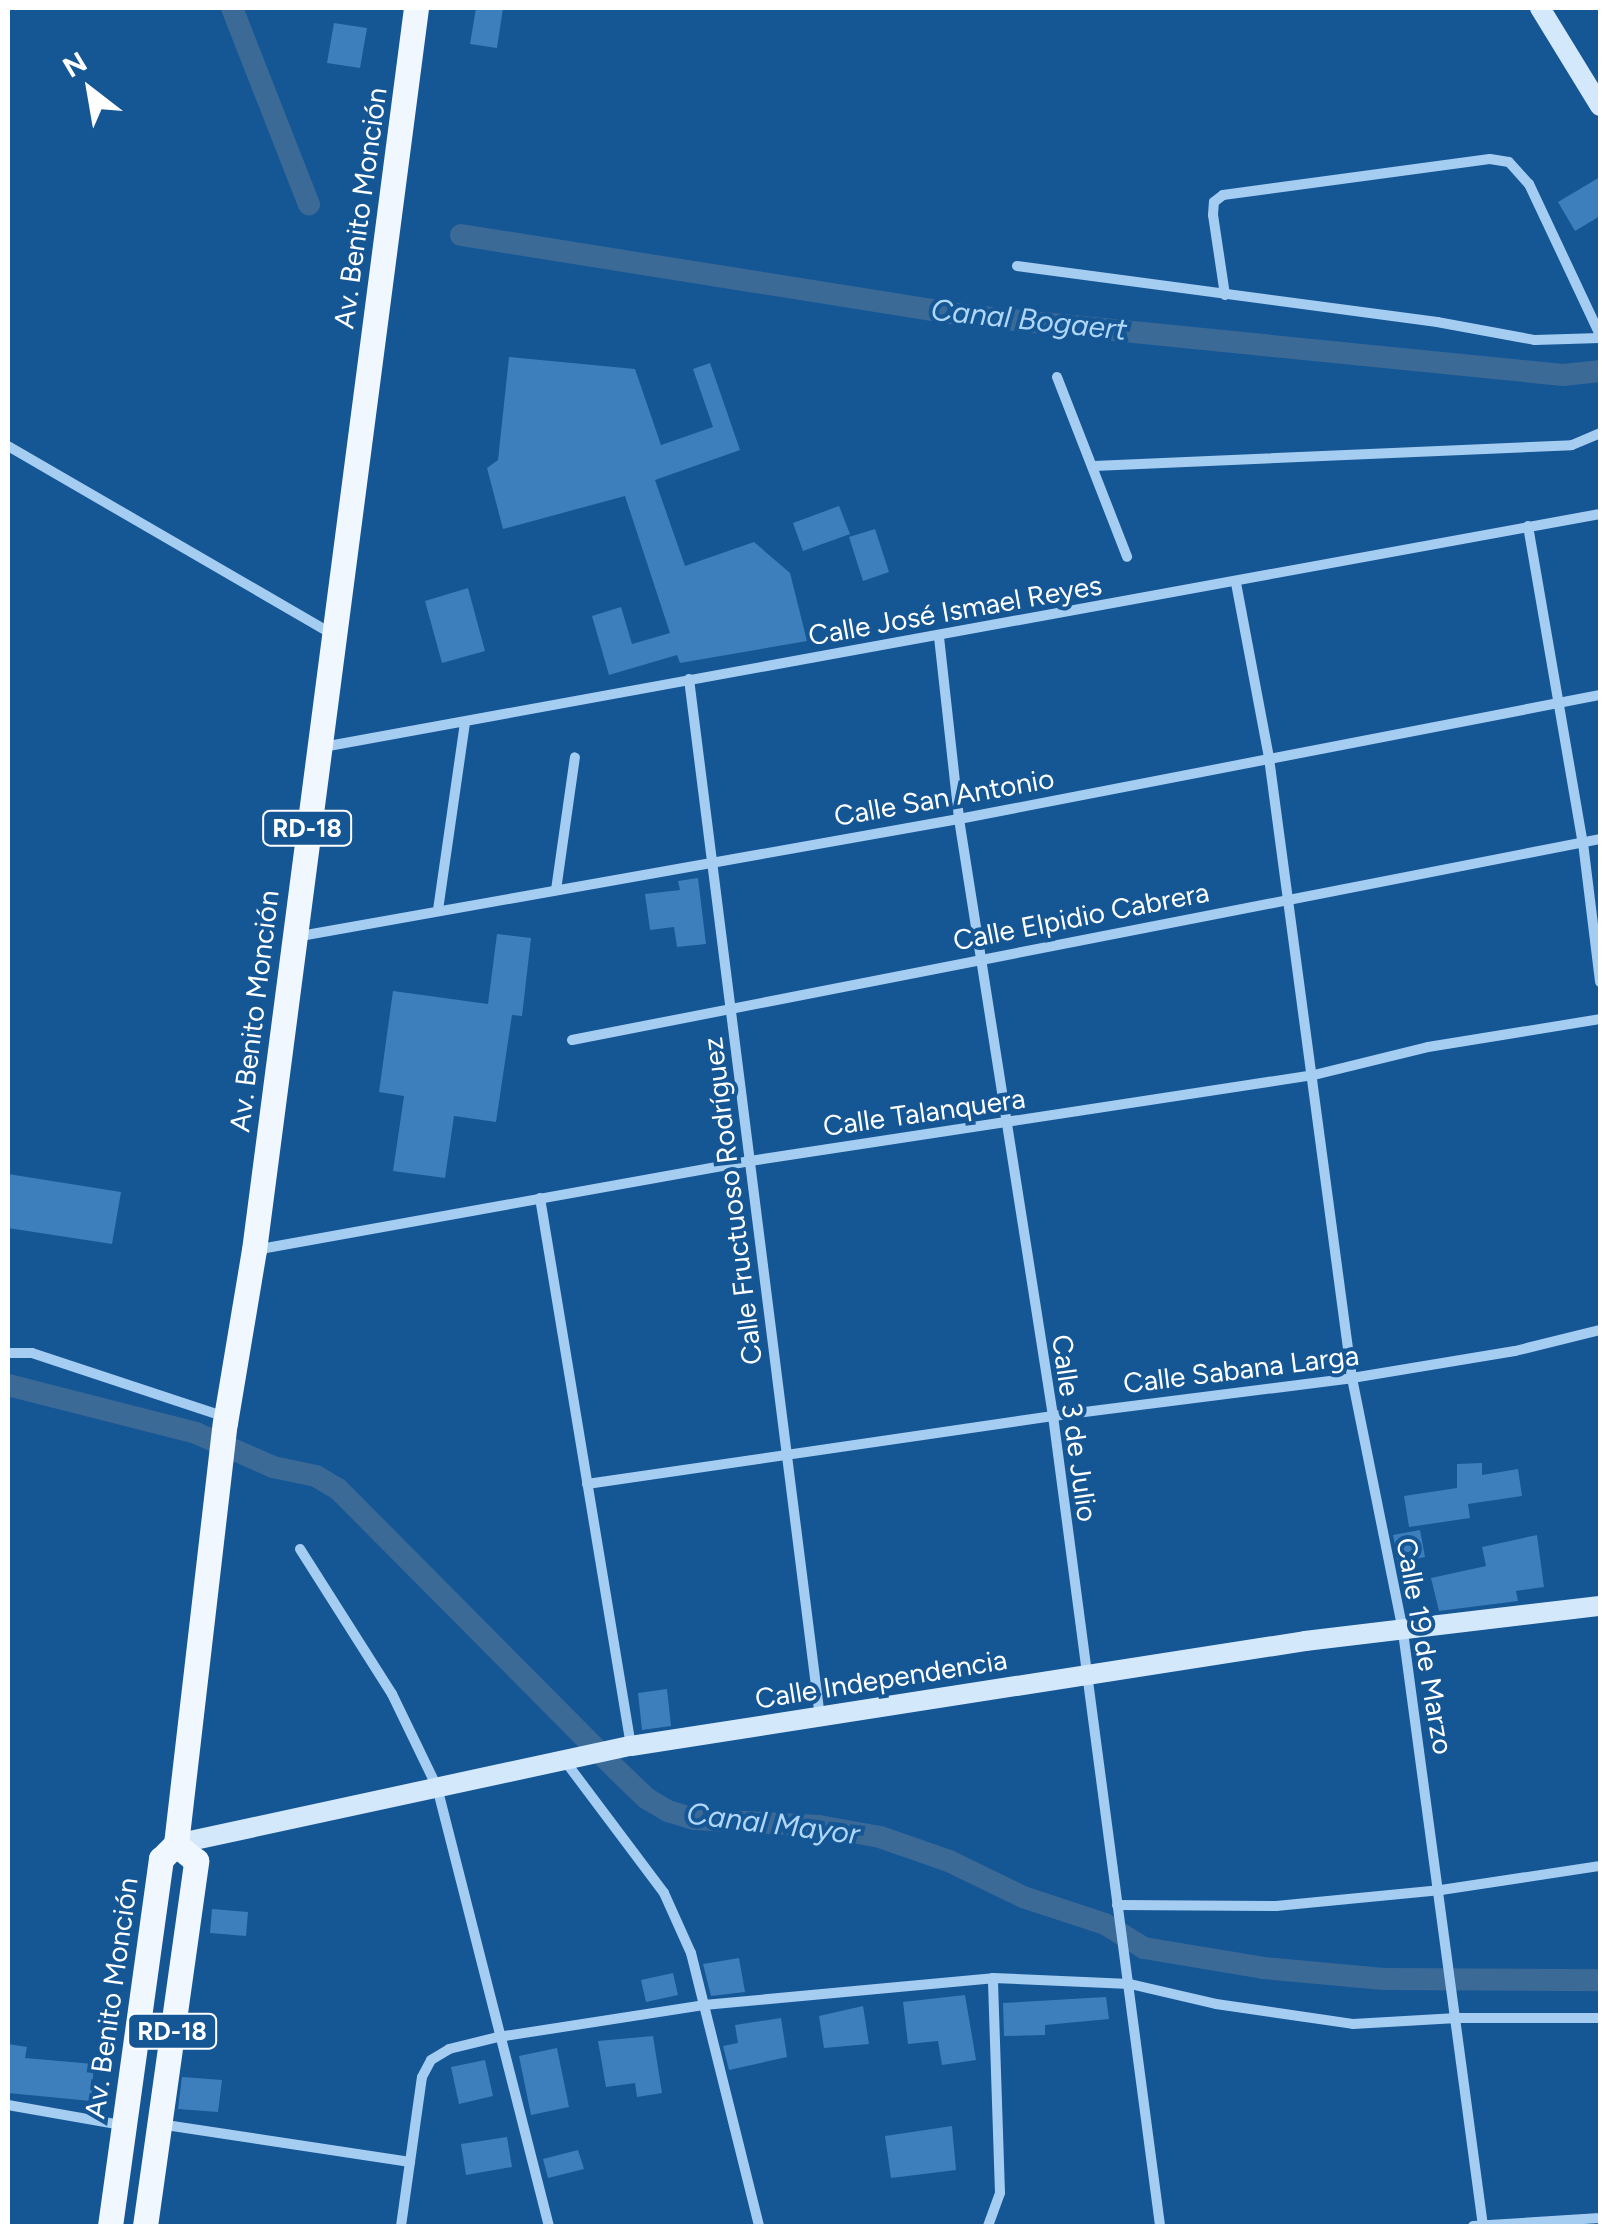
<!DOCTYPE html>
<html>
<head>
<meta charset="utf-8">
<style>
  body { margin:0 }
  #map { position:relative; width:1608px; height:2234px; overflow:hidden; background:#155695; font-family:Figtree,sans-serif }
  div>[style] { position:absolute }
  .canal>* { height:22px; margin:-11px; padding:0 11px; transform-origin:11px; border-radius:11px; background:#3b6a97 }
  .building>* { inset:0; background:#3d7fbd }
  .street>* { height:10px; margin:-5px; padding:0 5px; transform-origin:5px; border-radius:5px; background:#a5cdf2 }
  .secondary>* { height:20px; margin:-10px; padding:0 10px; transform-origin:10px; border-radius:10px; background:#d4e8fc }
  .primary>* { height:25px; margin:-12.5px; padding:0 12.5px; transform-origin:12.5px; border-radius:12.5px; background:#f0f7ff }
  span { translate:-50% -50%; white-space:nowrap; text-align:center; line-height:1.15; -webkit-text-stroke:8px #155695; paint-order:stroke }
  .shield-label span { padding:2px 8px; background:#155695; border:2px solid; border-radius:8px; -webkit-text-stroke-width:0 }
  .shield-label { font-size:25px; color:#fff; font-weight:700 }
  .street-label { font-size:28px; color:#fff }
  .water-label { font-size:30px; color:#b1d7f8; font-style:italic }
  .frame { position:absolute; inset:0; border:10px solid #fff; pointer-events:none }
  .north { position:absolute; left:40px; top:40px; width:100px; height:100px; -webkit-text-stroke:8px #155695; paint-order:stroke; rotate:329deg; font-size:28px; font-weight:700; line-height:40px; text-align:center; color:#fff }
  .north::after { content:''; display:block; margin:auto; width:35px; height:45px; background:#fff; clip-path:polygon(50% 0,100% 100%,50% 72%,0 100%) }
</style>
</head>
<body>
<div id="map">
  <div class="canal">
    <i style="left:232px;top:8px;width:211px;rotate:68.6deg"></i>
    <i style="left:461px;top:235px;width:508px;rotate:9.05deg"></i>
    <i style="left:963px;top:315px;width:603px;rotate:5.71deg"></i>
    <i style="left:1563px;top:375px;width:37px;rotate:-6deg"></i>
    <i style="left:8px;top:1385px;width:194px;rotate:14.3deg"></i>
    <i style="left:196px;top:1433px;width:84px;rotate:23.8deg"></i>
    <i style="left:273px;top:1467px;width:44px;rotate:11.8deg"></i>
    <i style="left:316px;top:1476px;width:26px;rotate:31deg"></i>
    <i style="left:338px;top:1489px;width:396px;rotate:45.2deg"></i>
    <i style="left:617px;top:1770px;width:40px;rotate:44deg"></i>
    <i style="left:646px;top:1798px;width:26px;rotate:31deg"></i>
    <i style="left:668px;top:1811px;width:27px;rotate:17deg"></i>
    <i style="left:694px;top:1819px;width:125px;rotate:3.2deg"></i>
    <i style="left:819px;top:1826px;width:62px;rotate:10.2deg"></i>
    <i style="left:880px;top:1837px;width:73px;rotate:19.2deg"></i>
    <i style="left:949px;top:1861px;width:82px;rotate:25.9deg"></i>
    <i style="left:1023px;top:1897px;width:86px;rotate:18.2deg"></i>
    <i style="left:1105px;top:1924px;width:46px;rotate:31.6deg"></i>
    <i style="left:1144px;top:1948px;width:121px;rotate:9.5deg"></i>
    <i style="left:1263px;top:1968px;width:121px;rotate:5.2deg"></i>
    <i style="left:1384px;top:1979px;width:216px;rotate:0.3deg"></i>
  </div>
  <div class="building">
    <i style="clip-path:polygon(476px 8px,503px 8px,497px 48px,470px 44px)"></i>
    <i style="clip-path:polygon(334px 23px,367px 28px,360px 68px,327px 63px)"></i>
    <i style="clip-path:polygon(1600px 177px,1600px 216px,1575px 231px,1558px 202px)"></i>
    <i style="clip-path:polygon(509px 357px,635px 369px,661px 445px,713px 427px,693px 369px,710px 363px,740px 450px,655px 480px,685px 566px,754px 542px,790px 573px,807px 641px,680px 663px,677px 655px,609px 675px,592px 616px,621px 607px,632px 644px,670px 633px,625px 496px,503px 529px,487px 468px,498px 460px)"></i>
    <i style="clip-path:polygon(839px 506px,850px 534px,803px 551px,793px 523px)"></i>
    <i style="clip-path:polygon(875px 529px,889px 572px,863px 581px,849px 537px)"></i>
    <i style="clip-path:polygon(468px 588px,485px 651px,442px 663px,425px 601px)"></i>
    <i style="clip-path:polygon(698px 878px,706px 944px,677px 947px,674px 927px,650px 930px,645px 894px,680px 890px,678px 881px)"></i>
    <i style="clip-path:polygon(497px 934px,531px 938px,522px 1016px,512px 1015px,496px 1122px,454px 1116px,445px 1178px,393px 1171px,404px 1096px,379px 1092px,393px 991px,488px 1004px)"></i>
    <i style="clip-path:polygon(8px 1174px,121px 1192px,112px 1244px,8px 1228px)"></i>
    <i style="clip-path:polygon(1482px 1463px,1482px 1475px,1518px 1469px,1522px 1496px,1468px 1504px,1470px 1518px,1409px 1527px,1404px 1496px,1457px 1488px,1457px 1464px)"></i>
    <i style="clip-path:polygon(1420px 1530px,1425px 1557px,1398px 1562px,1393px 1535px)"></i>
    <i style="clip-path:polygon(1537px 1535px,1544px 1587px,1516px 1591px,1518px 1601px,1439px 1611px,1431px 1578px,1486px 1566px,1482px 1547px)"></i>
    <i style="clip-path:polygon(667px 1689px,671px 1726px,642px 1730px,638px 1693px)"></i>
    <i style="clip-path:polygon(212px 1909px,248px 1912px,246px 1936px,210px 1933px)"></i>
    <i style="clip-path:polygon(739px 1958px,745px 1992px,711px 1996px,703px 1964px)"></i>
    <i style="clip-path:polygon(673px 1973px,678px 1995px,646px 2002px,641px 1980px)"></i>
    <i style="clip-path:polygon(965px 1995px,976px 2060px,942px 2065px,938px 2041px,908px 2044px,903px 2002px)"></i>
    <i style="clip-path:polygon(1106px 1997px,1109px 2019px,1045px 2025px,1045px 2035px,1004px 2036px,1003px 2003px)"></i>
    <i style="clip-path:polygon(863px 2006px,869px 2044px,824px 2048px,819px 2016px)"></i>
    <i style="clip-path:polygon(781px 2018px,787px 2057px,729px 2070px,723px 2046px,738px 2043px,735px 2025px)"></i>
    <i style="clip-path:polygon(653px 2036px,662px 2093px,637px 2097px,635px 2083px,606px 2087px,598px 2041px)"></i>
    <i style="clip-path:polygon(8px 2044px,27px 2047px,25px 2058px,94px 2064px,91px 2101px,8px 2093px)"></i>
    <i style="clip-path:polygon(557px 2048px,569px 2107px,531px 2115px,519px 2056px)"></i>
    <i style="clip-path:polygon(485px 2060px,493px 2096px,459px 2104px,451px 2067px)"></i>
    <i style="clip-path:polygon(182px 2077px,222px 2080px,218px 2112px,178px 2109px)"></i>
    <i style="clip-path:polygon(952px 2126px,956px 2170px,891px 2178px,885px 2136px)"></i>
    <i style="clip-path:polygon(507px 2137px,512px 2167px,466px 2175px,461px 2144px)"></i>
    <i style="clip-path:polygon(578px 2150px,584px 2169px,548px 2178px,543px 2159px)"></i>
  </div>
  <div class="street">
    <i style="left:1017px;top:266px;width:424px;rotate:7.6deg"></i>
    <i style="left:1437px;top:322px;width:100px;rotate:10.4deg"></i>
    <i style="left:1535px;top:340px;width:65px;rotate:-1.8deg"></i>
    <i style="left:1225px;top:295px;width:81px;rotate:-98.5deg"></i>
    <i style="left:1213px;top:215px;width:13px;rotate:-86deg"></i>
    <i style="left:1214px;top:202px;width:11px;rotate:-38deg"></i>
    <i style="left:1223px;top:195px;width:269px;rotate:-7.7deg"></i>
    <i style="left:1490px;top:159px;width:19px;rotate:9deg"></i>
    <i style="left:1509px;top:162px;width:30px;rotate:48deg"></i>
    <i style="left:1529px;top:184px;width:167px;rotate:64.8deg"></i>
    <i style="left:1057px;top:377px;width:193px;rotate:68.7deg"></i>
    <i style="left:8px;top:446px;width:373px;rotate:30.1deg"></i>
    <i style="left:1094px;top:466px;width:478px;rotate:-2.5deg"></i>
    <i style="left:1572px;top:445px;width:30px;rotate:-23deg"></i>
    <i style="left:1528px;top:526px;width:322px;rotate:80.2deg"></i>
    <i style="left:1583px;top:843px;width:140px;rotate:83deg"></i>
    <i style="left:1236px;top:583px;width:178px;rotate:79.3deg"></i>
    <i style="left:1269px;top:758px;width:626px;rotate:82.38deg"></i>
    <i style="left:1352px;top:1378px;width:259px;rotate:78.6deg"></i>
    <i style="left:1403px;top:1632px;width:599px;rotate:82.33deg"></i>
    <i style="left:939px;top:637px;width:183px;rotate:83.7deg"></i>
    <i style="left:959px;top:819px;width:604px;rotate:81.05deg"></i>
    <i style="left:1053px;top:1416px;width:817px;rotate:82.47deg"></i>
    <i style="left:689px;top:679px;width:1046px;rotate:82.81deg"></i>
    <i style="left:323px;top:747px;width:1298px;rotate:-10.34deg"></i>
    <i style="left:556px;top:890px;width:134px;rotate:-81.9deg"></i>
    <i style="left:438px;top:910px;width:190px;rotate:-81.8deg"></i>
    <i style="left:295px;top:937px;width:674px;rotate:-10.08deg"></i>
    <i style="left:959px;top:819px;width:653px;rotate:-10.95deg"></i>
    <i style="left:572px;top:1040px;width:1047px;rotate:-11.06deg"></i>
    <i style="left:540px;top:1198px;width:556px;rotate:80.57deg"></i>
    <i style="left:255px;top:1250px;width:503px;rotate:-10.19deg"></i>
    <i style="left:750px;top:1161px;width:571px;rotate:-8.67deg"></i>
    <i style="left:1314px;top:1075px;width:117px;rotate:-13.8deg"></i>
    <i style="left:1428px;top:1047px;width:174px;rotate:-9.2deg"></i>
    <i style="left:8px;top:1353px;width:24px"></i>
    <i style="left:32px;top:1353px;width:203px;rotate:18.3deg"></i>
    <i style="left:587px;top:1484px;width:471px;rotate:-8.3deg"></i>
    <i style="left:1053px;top:1416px;width:301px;rotate:-7.2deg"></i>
    <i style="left:1352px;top:1378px;width:165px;rotate:-9.4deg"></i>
    <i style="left:1515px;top:1351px;width:88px;rotate:-13.9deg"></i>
    <i style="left:300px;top:1549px;width:172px;rotate:57.6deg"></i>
    <i style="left:392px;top:1694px;width:103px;rotate:64.2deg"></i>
    <i style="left:437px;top:1787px;width:453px;rotate:75.7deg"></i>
    <i style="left:565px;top:1761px;width:165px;rotate:53.1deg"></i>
    <i style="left:664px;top:1893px;width:66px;rotate:65.8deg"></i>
    <i style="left:691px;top:1953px;width:281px;rotate:76deg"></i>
    <i style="left:1117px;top:1905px;width:159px;rotate:0.4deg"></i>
    <i style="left:1276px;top:1906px;width:166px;rotate:-5.5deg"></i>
    <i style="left:1441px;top:1890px;width:161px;rotate:-8.6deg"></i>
    <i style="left:8px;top:2105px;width:116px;rotate:10deg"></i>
    <i style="left:159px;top:2124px;width:254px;rotate:8.6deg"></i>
    <i style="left:401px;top:2226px;width:150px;rotate:-82deg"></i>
    <i style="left:422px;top:2077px;width:19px;rotate:-62deg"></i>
    <i style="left:431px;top:2060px;width:21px;rotate:-31deg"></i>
    <i style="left:449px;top:2049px;width:50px;rotate:-13.8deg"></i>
    <i style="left:498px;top:2037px;width:208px;rotate:-8.8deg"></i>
    <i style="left:704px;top:2005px;width:290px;rotate:-5.3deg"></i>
    <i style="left:993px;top:1978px;width:137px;rotate:2.5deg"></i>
    <i style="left:1130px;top:1984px;width:88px;rotate:13.1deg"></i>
    <i style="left:1216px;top:2004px;width:138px;rotate:8.3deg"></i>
    <i style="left:1353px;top:2024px;width:104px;rotate:-3.3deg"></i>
    <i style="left:1457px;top:2018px;width:143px"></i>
    <i style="left:988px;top:2226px;width:35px;rotate:-70deg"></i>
    <i style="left:1000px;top:2193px;width:215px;rotate:-91.9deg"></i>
    <i style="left:1473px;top:2226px;width:127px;rotate:-3.6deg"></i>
  </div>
  <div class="secondary">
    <i style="left:1540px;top:8px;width:115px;rotate:58.5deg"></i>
    <i style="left:176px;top:1844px;width:465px;rotate:-12.2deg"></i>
    <i style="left:631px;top:1746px;width:682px;rotate:-8.85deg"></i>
    <i style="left:1305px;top:1641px;width:297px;rotate:-6.8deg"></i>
  </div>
  <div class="primary">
    <i style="left:110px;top:2226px;width:371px;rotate:-82.1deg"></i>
    <i style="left:161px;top:1859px;width:21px;rotate:-45deg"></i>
    <i style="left:176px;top:1844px;width:424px;rotate:-83.4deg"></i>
    <i style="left:225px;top:1423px;width:175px;rotate:-80.5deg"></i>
    <i style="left:254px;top:1250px;width:1253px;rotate:-82.57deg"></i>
    <i style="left:145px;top:2226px;width:369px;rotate:-82deg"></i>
    <i style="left:196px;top:1861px;width:26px;rotate:-140deg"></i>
  </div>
  <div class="shield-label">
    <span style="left:307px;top:828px">RD-18</span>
    <span style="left:172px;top:2031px">RD-18</span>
  </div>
  <div class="street-label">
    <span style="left:360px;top:208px;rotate:-82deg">Av. Benito Monción</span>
    <span style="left:955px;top:610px;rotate:-10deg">Calle José Ismael Reyes</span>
    <span style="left:944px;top:797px;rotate:-10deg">Calle San Antonio</span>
    <span style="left:1081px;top:916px;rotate:-11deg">Calle Elpidio Cabrera</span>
    <span style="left:254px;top:1011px;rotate:-83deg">Av. Benito Monción</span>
    <span style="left:924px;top:1112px;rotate:-8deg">Calle Talanquera</span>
    <span style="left:732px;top:1201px;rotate:-97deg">Calle Fructuoso Rodríguez</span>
    <span style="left:1241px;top:1369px;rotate:-7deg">Calle Sabana Larga</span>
    <span style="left:1075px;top:1428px;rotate:82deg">Calle 3 de Julio</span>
    <span style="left:1425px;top:1646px;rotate:80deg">Calle 19 de Marzo</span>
    <span style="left:881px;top:1679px;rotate:-9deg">Calle Independencia</span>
    <span style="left:111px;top:1998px;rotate:-82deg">Av. Benito Monción</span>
  </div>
  <div class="water-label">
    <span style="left:1029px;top:320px;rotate:6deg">Canal Bogaert</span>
    <span style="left:773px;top:1824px;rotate:7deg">Canal Mayor</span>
  </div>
  <div class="frame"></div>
  <div class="north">N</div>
</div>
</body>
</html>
